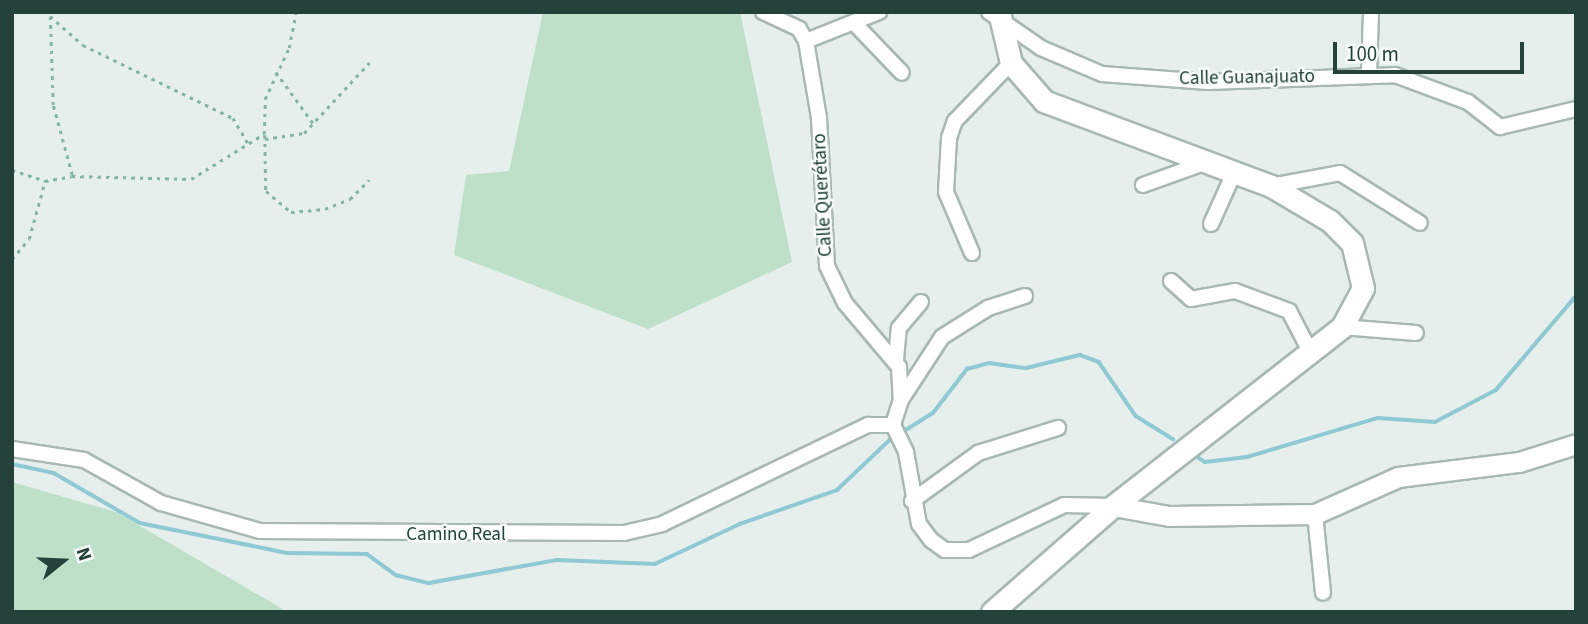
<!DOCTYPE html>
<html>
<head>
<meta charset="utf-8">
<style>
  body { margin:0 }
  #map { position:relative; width:1588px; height:624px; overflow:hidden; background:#e6efeb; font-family:"Source Sans 3",sans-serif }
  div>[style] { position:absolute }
  .green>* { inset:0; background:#bfe0c8 }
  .stream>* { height:3.5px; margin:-1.75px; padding:0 1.75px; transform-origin:1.75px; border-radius:1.75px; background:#8ec9d4 }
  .path>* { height:2.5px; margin-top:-1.25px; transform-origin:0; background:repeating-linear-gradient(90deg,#86b3a5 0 3.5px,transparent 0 8.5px) }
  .roads { filter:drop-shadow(2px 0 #a8b8b2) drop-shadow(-2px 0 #a8b8b2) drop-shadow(0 2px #a8b8b2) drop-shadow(0 -2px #a8b8b2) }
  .minor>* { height:14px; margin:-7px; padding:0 7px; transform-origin:7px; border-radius:7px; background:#fff }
  .tertiary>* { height:19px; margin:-9.5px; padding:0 9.5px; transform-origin:9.5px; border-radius:9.5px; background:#fff }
  .secondary>* { height:21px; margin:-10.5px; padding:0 10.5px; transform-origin:10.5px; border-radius:10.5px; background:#fff }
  span { translate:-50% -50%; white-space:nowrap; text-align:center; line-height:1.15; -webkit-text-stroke:5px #f7fbf9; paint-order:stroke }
  .street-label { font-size:19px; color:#24423a }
  .frame { position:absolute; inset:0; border:14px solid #24423a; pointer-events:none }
  .north { position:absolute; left:28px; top:526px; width:70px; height:70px; -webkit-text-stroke:5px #f7fbf9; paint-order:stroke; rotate:72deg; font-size:19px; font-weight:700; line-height:28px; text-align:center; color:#24423a }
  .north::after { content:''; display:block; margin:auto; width:24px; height:32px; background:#24423a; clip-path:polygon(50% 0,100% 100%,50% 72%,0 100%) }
  .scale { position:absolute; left:1333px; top:42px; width:191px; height:32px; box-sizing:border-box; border:4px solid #24423a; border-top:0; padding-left:9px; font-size:21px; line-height:24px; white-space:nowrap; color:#24423a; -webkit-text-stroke:5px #f7fbf9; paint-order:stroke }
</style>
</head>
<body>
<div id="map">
  <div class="green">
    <i style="clip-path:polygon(543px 12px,740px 12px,792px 262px,648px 329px,454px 255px,466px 175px,509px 171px)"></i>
    <i style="clip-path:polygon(12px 482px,116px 512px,288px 612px,12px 612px)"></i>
  </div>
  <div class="stream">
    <i style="left:901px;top:433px;width:38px;rotate:-32deg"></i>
    <i style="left:933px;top:413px;width:56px;rotate:-52.3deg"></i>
    <i style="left:967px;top:369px;width:23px;rotate:-15deg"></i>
    <i style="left:989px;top:363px;width:37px;rotate:8deg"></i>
    <i style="left:1026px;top:368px;width:56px;rotate:-13.5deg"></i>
    <i style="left:1080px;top:355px;width:20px;rotate:20deg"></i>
    <i style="left:1099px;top:362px;width:65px;rotate:55.6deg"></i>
    <i style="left:1136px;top:416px;width:44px;rotate:31.9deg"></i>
    <i style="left:1194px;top:455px;width:13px;rotate:32deg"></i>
    <i style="left:1205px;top:462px;width:42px;rotate:-6.8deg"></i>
    <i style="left:1247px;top:457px;width:137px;rotate:-16.6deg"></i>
    <i style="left:1378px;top:418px;width:57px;rotate:4deg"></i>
    <i style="left:1435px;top:422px;width:69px;rotate:-27.7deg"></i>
    <i style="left:1496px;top:390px;width:123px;rotate:-49.6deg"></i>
    <i style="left:12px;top:464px;width:43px;rotate:12.1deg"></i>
    <i style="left:54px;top:473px;width:99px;rotate:30.2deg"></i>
    <i style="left:140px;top:523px;width:151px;rotate:11.5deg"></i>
    <i style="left:288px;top:553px;width:79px;rotate:0.7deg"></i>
    <i style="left:367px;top:554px;width:36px;rotate:36deg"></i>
    <i style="left:396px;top:575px;width:34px;rotate:14deg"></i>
    <i style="left:429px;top:583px;width:130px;rotate:-10.2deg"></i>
    <i style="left:557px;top:560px;width:98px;rotate:2.3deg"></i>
    <i style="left:655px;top:564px;width:94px;rotate:-25.2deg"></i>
    <i style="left:740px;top:524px;width:103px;rotate:-19.3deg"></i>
    <i style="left:837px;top:490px;width:79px;rotate:-43.5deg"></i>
  </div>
  <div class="path">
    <i style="left:276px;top:72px;width:63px;rotate:54deg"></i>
    <i style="left:265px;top:135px;width:56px;rotate:89deg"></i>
    <i style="left:266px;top:191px;width:33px;rotate:40deg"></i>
    <i style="left:291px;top:212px;width:34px;rotate:-5deg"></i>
    <i style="left:325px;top:209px;width:27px;rotate:-22deg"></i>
    <i style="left:350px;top:199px;width:27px;rotate:-45deg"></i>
    <i style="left:265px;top:139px;width:39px;rotate:-9deg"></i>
    <i style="left:304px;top:133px;width:96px;rotate:-47.1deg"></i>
    <i style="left:12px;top:170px;width:35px;rotate:18deg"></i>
    <i style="left:72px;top:175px;width:73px;rotate:-105.2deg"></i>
    <i style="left:53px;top:105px;width:89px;rotate:-91.9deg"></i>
    <i style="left:50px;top:16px;width:44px;rotate:41.3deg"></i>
    <i style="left:83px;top:45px;width:167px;rotate:26deg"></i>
    <i style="left:233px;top:118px;width:31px;rotate:59deg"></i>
    <i style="left:12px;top:259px;width:26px;rotate:-50deg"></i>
    <i style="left:29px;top:239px;width:60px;rotate:-74.6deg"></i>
    <i style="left:45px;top:181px;width:27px;rotate:-10deg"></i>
    <i style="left:72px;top:176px;width:119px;rotate:1.4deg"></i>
    <i style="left:191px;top:179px;width:86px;rotate:-31.7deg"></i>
    <i style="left:264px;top:134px;width:35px;rotate:-88deg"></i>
    <i style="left:265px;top:99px;width:56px;rotate:-64.8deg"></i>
    <i style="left:289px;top:48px;width:37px;rotate:-79deg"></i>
  </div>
  <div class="roads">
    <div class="minor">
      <i style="left:763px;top:12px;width:40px;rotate:25deg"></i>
      <i style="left:799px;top:29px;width:14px;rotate:60deg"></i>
      <i style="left:806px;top:41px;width:78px;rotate:80.4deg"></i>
      <i style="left:819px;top:118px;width:148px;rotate:86.9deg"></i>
      <i style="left:827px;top:266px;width:41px;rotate:64.1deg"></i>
      <i style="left:845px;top:303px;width:84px;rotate:49.8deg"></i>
      <i style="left:899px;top:367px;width:33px;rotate:87deg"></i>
      <i style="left:901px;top:400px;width:26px;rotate:108deg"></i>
      <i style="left:893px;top:425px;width:30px;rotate:64deg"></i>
      <i style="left:906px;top:452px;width:73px;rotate:79.8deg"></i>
      <i style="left:919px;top:524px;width:20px;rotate:53deg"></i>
      <i style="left:931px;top:540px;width:17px;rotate:36deg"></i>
      <i style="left:945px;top:550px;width:24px"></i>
      <i style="left:969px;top:550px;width:105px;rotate:-25.3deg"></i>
      <i style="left:1064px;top:505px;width:49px;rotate:1.2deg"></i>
      <i style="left:989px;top:12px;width:63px;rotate:34.7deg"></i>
      <i style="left:1041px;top:48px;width:66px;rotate:23.1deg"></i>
      <i style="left:1102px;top:74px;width:106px;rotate:4.3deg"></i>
      <i style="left:1208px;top:82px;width:187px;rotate:-2.1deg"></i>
      <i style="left:1395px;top:75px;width:78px;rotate:20.3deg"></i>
      <i style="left:1468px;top:102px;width:41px;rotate:38deg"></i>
      <i style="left:1500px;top:127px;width:78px;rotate:-13.3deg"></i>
      <i style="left:856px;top:25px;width:66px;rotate:46.2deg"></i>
      <i style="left:806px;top:41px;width:79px;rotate:-21.7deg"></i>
      <i style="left:1369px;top:73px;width:61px;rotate:-88.1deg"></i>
      <i style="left:1143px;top:185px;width:65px;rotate:-19.8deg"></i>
      <i style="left:1271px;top:186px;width:70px;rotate:-10.7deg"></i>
      <i style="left:1340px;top:173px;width:94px;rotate:32deg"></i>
      <i style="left:1211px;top:224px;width:56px;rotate:-65.7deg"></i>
      <i style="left:972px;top:253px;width:66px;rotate:-113.1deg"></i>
      <i style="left:946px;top:192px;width:54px;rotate:-86.8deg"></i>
      <i style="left:949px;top:138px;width:18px;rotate:-71deg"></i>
      <i style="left:955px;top:121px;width:81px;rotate:-46deg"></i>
      <i style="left:1171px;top:281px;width:27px;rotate:42deg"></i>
      <i style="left:1191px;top:299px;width:45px;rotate:-10.3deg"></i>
      <i style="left:1235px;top:291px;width:58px;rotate:20.3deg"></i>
      <i style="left:1289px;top:311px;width:47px;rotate:62.4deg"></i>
      <i style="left:1342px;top:327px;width:74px;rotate:4.6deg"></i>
      <i style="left:896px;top:360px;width:32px;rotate:-85deg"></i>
      <i style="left:899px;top:328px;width:34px;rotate:-50deg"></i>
      <i style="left:901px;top:400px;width:75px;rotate:-56.9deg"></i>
      <i style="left:942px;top:337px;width:54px;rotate:-32.2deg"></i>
      <i style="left:988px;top:308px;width:39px;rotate:-18deg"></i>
      <i style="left:12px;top:449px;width:73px;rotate:8.7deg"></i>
      <i style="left:84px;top:460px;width:88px;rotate:29.2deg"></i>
      <i style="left:161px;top:503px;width:103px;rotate:15.8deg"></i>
      <i style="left:260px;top:531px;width:364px;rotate:0.3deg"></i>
      <i style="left:624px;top:533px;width:39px;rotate:-13deg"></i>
      <i style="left:662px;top:524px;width:229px;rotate:-25.7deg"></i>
      <i style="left:868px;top:425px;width:25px"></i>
      <i style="left:912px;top:501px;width:82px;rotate:-36deg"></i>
      <i style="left:978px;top:453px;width:84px;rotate:-17.4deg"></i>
      <i style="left:1315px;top:514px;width:79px;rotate:84.2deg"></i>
    </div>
    <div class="tertiary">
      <i style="left:1113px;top:506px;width:57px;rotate:10.1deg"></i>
      <i style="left:1169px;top:516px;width:146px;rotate:-0.8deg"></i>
      <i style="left:1315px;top:514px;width:91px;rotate:-24deg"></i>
      <i style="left:1398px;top:477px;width:122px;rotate:-7.1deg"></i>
      <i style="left:1519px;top:462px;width:60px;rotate:-17.5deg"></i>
    </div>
    <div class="secondary">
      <i style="left:992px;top:612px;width:161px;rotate:-41.2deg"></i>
      <i style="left:1113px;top:506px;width:291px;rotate:-38deg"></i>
      <i style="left:1342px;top:327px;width:44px;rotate:-61.7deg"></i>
      <i style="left:1363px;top:288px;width:46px;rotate:-103.7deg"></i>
      <i style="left:1352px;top:243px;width:31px;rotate:-135deg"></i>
      <i style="left:1330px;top:221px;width:69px;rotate:-149.3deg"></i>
      <i style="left:1271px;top:186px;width:242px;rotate:-159.5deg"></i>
      <i style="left:1044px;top:101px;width:50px;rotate:-131deg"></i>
      <i style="left:1011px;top:63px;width:52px;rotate:-103.2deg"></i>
    </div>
  </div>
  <div class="street-label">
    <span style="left:1247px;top:78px;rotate:-1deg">Calle Guanajuato</span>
    <span style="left:823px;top:195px;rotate:-93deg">Calle Querétaro</span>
    <span style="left:456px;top:535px">Camino Real</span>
  </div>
  <div class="frame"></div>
  <div class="north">N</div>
  <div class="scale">100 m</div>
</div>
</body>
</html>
